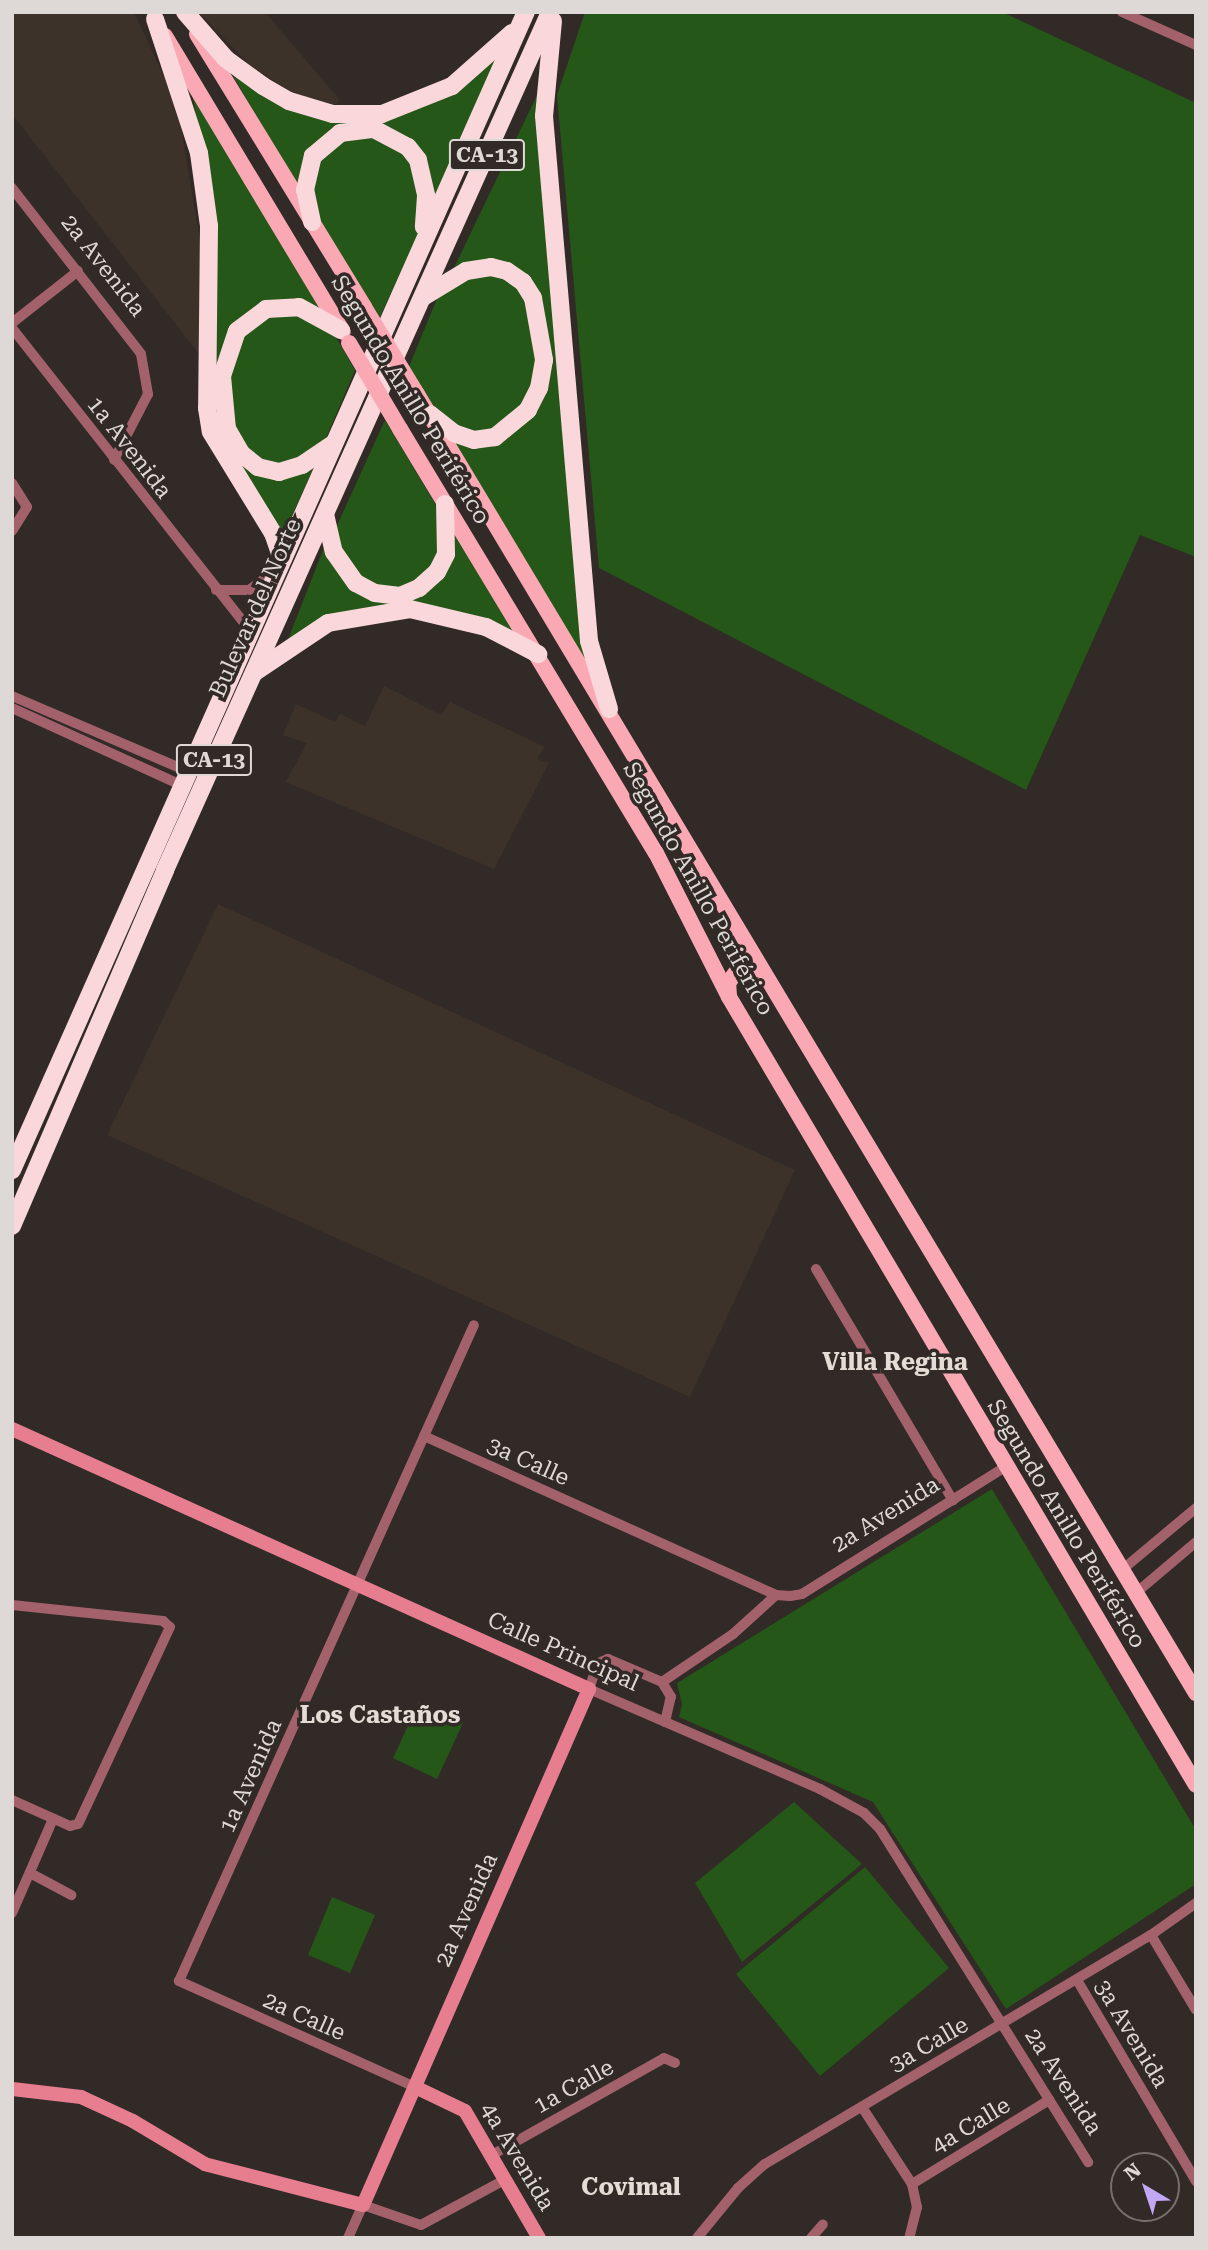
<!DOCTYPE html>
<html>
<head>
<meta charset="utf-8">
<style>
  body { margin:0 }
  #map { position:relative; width:1208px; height:2250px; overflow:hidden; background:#312a26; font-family:"Roboto Serif",serif }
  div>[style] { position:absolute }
  .built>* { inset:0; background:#3d322a }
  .green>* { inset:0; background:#255718 }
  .street>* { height:10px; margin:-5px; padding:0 5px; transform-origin:5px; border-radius:5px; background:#a3626b }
  .secondary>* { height:14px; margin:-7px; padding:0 7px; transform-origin:7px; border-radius:7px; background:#e67e8f }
  .primary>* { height:16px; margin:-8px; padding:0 8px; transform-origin:8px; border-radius:8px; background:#faa9b4 }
  .highway>* { height:18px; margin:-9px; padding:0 9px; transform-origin:9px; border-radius:9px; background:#f9d7db }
  .primary-bridge>* { height:16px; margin:-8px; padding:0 8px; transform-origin:8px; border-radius:8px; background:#faa9b4 }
  span { translate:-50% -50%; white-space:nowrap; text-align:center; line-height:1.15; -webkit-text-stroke:7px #312a26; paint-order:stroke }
  .shield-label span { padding:2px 5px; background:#312a26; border:2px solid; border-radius:5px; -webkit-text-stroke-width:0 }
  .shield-label { font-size:21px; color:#ded9d6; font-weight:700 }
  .street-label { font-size:23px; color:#ded9d6 }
  .neighbourhood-label { font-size:24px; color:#e5dcd6; font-weight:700 }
  .frame { position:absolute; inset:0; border:14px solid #ded9d6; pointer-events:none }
  .north { position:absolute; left:1110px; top:2152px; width:70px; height:70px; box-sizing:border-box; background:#312a26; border:2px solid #76706c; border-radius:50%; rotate:321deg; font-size:19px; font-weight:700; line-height:28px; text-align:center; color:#ded9d6 }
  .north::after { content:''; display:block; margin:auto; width:24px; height:32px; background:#c2a7f2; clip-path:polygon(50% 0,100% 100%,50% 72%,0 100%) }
</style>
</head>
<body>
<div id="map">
  <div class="built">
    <i style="clip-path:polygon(12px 12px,134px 12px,177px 105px,201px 246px,199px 354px,12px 114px)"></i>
    <i style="clip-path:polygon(198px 12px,265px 12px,339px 99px,337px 105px,295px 94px,252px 67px)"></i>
    <i style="clip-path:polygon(384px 686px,441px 715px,450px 702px,545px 747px,537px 759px,549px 763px,494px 869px,286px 782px,307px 743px,283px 735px,296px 704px,335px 722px,340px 714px,365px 726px)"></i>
    <i style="clip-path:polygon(218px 904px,795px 1170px,690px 1397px,107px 1135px)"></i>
  </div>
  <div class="green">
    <i style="clip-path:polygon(585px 12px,1002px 12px,1196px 103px,1196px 557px,1140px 535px,1026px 790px,599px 568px,557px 95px)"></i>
    <i style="clip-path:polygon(502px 48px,430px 209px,401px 135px,327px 136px,300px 191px,228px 67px,281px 102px,388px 118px)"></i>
    <i style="clip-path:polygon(540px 89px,591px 672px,447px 434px,511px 434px,549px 361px,511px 267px,451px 274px)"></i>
    <i style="clip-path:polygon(192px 94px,322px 312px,250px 312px,216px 398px,256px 472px,317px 460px,280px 542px,216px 429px,204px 155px)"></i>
    <i style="clip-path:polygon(359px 132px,404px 149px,417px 172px,419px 233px,378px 321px,315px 219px,309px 187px,322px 152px)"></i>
    <i style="clip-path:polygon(491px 272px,505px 276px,528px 300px,537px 361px,533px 387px,523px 407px,492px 432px,476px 434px,457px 429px,436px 414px,408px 369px,443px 284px)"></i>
    <i style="clip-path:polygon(284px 310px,333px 332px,355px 370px,324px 443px,300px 461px,280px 466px,260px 462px,244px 448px,232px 427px,227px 373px,233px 352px,255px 320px)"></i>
    <i style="clip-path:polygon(385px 420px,440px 512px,444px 530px,434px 569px,399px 591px,374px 588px,346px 565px,334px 532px)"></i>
    <i style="clip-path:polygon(453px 532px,520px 641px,414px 604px,287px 642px,325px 545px,372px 597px,429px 587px)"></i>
    <i style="clip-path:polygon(992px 1489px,1196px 1830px,1196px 1884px,1006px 2009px,873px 1802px,679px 1717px,682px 1704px,677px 1683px)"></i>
    <i style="clip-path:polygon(419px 1702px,463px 1723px,437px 1779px,393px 1758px)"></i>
    <i style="clip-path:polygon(794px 1802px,862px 1864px,742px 1962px,695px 1883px)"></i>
    <i style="clip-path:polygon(865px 1867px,949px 1968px,820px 2076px,736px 1974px)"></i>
    <i style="clip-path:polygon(332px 1897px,375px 1915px,350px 1973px,308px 1955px)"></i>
  </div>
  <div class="street">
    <i style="left:1122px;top:12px;width:81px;rotate:24deg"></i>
    <i style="left:12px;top:188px;width:210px;rotate:52.1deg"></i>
    <i style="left:141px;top:354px;width:41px;rotate:80.1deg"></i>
    <i style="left:148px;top:394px;width:74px;rotate:117.3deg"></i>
    <i style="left:12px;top:323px;width:84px;rotate:-38.2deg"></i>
    <i style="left:12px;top:328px;width:385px;rotate:51.8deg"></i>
    <i style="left:12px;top:483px;width:28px;rotate:58deg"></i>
    <i style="left:27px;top:507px;width:28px;rotate:122deg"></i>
    <i style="left:216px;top:590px;width:33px"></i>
    <i style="left:249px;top:590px;width:29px;rotate:-36deg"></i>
    <i style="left:12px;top:696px;width:190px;rotate:23.2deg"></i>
    <i style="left:12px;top:708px;width:186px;rotate:24.5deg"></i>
    <i style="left:816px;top:1269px;width:269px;rotate:59.4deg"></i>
    <i style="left:424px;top:1436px;width:386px;rotate:24.3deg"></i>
    <i style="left:776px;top:1595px;width:14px;rotate:4deg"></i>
    <i style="left:790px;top:1596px;width:12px;rotate:-9deg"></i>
    <i style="left:802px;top:1594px;width:239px;rotate:-32deg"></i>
    <i style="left:1123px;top:1569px;width:95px;rotate:-39.9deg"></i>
    <i style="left:1137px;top:1592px;width:77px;rotate:-40.3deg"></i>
    <i style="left:12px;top:1605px;width:152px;rotate:6deg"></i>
    <i style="left:163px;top:1621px;width:9px;rotate:41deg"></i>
    <i style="left:170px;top:1627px;width:217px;rotate:115deg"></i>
    <i style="left:78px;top:1824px;width:8px;rotate:166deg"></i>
    <i style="left:70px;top:1826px;width:64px;rotate:-155.9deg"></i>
    <i style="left:662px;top:1682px;width:86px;rotate:-34.1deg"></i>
    <i style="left:733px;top:1634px;width:58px;rotate:-42.2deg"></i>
    <i style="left:665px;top:1722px;width:26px;rotate:-77deg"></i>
    <i style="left:671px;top:1697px;width:17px;rotate:-121deg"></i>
    <i style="left:662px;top:1682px;width:59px;rotate:-156.9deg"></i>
    <i style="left:608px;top:1659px;width:11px;rotate:158deg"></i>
    <i style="left:598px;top:1663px;width:28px;rotate:109deg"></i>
    <i style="left:589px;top:1689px;width:252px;rotate:23.4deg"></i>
    <i style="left:820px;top:1789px;width:50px;rotate:28.6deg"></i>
    <i style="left:864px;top:1813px;width:23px;rotate:45deg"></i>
    <i style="left:880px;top:1829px;width:393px;rotate:58deg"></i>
    <i style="left:30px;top:1873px;width:47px;rotate:28.2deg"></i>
    <i style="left:12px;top:1913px;width:103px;rotate:-66.4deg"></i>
    <i style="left:1151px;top:1935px;width:87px;rotate:59deg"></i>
    <i style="left:1077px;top:1980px;width:234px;rotate:59.4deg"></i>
    <i style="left:415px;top:2087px;width:259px;rotate:-155.8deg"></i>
    <i style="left:179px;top:1981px;width:719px;rotate:-65.79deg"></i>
    <i style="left:862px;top:2107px;width:92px;rotate:57deg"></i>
    <i style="left:912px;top:2184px;width:24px;rotate:78deg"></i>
    <i style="left:917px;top:2207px;width:32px;rotate:104deg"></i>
    <i style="left:492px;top:2155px;width:197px;rotate:-29.4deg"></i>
    <i style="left:664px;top:2058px;width:12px;rotate:24deg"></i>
    <i style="left:912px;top:2184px;width:161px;rotate:-31.5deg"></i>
    <i style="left:348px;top:2238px;width:36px;rotate:-66deg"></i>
    <i style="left:363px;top:2205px;width:61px;rotate:19deg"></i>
    <i style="left:421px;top:2225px;width:97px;rotate:-28.4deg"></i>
    <i style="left:697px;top:2238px;width:65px;rotate:-50.6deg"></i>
    <i style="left:738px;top:2188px;width:36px;rotate:-42deg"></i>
    <i style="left:765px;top:2164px;width:449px;rotate:-30.7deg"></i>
    <i style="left:1151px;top:1935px;width:55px;rotate:-35.4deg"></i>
    <i style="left:811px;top:2238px;width:18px;rotate:-49deg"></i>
  </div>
  <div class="secondary">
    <i style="left:12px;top:1429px;width:633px;rotate:24.26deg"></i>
    <i style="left:589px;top:1689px;width:563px;rotate:113.65deg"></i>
    <i style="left:363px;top:2205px;width:163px;rotate:-165.5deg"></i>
    <i style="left:205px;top:2164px;width:84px;rotate:-149.2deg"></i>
    <i style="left:133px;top:2121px;width:57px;rotate:-155.2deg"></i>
    <i style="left:81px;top:2097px;width:69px;rotate:-173.4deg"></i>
    <i style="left:415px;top:2087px;width:55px;rotate:25.6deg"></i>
    <i style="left:465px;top:2111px;width:147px;rotate:59.8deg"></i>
  </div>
  <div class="primary">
    <i style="left:197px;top:34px;width:320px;rotate:58.5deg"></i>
    <i style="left:165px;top:36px;width:345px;rotate:59deg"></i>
    <i style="left:417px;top:394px;width:1515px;rotate:59.05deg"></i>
    <i style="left:400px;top:429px;width:495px;rotate:58.9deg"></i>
    <i style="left:656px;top:853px;width:161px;rotate:63.1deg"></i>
    <i style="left:729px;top:997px;width:916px;rotate:59.35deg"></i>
    <i style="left:729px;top:996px;width:13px;rotate:-94deg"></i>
    <i style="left:728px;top:983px;width:15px;rotate:-53deg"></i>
    <i style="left:737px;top:971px;width:14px;rotate:-12deg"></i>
    <i style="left:751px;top:968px;width:15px;rotate:32deg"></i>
  </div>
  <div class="highway">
    <i style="left:185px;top:12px;width:62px;rotate:48.9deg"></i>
    <i style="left:226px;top:59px;width:46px;rotate:36.1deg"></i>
    <i style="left:263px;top:86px;width:30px;rotate:30deg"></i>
    <i style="left:289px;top:101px;width:46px;rotate:16.5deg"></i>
    <i style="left:333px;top:114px;width:49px"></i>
    <i style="left:382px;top:114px;width:75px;rotate:-21.8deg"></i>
    <i style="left:452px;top:86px;width:80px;rotate:-41.5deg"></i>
    <i style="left:155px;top:19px;width:141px;rotate:71.8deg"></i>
    <i style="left:199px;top:153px;width:74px;rotate:82.2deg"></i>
    <i style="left:209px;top:226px;width:182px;rotate:90.6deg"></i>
    <i style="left:207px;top:408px;width:24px;rotate:81deg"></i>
    <i style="left:211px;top:432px;width:119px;rotate:58.5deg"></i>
    <i style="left:273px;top:533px;width:28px;rotate:71deg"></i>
    <i style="left:553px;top:21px;width:95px;rotate:95.4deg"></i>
    <i style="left:544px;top:116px;width:527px;rotate:85.1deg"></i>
    <i style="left:589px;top:641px;width:71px;rotate:73.6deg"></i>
    <i style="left:312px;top:222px;width:33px;rotate:-102deg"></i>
    <i style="left:305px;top:190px;width:35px;rotate:-77deg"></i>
    <i style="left:313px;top:156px;width:35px;rotate:-40deg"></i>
    <i style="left:340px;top:133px;width:34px;rotate:-7deg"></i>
    <i style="left:374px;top:129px;width:38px;rotate:28deg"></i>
    <i style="left:408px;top:147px;width:16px;rotate:52deg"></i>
    <i style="left:418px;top:160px;width:37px;rotate:77deg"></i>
    <i style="left:426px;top:196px;width:31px;rotate:94deg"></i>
    <i style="left:423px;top:297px;width:50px;rotate:-31.2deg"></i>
    <i style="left:466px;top:271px;width:25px;rotate:-9deg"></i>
    <i style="left:491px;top:267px;width:16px;rotate:14deg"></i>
    <i style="left:507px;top:271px;width:19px;rotate:35deg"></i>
    <i style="left:523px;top:282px;width:19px;rotate:58deg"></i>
    <i style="left:533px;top:298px;width:63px;rotate:79.9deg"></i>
    <i style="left:544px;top:360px;width:28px;rotate:100deg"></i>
    <i style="left:539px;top:388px;width:25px;rotate:117deg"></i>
    <i style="left:528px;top:410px;width:43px;rotate:140.7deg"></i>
    <i style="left:495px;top:437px;width:21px;rotate:172deg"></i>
    <i style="left:474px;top:440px;width:21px;rotate:-161deg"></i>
    <i style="left:454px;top:433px;width:31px;rotate:-142deg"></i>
    <i style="left:333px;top:444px;width:37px;rotate:146deg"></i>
    <i style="left:302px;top:465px;width:24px;rotate:163deg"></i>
    <i style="left:279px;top:472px;width:22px;rotate:-167deg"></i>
    <i style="left:258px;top:467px;width:22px;rotate:-141deg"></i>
    <i style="left:241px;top:453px;width:28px;rotate:-120deg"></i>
    <i style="left:227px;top:429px;width:53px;rotate:-95.4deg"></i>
    <i style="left:222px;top:376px;width:47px;rotate:-71.6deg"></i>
    <i style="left:237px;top:331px;width:36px;rotate:-37deg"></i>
    <i style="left:266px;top:309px;width:33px;rotate:-3deg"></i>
    <i style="left:299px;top:307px;width:48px;rotate:28.7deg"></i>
    <i style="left:325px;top:514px;width:39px;rotate:77deg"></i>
    <i style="left:334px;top:552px;width:38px;rotate:55deg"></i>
    <i style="left:356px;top:583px;width:21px;rotate:28deg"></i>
    <i style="left:375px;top:593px;width:25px;rotate:7deg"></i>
    <i style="left:400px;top:596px;width:21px;rotate:-23deg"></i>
    <i style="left:419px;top:588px;width:24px;rotate:-42deg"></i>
    <i style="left:437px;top:572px;width:20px;rotate:-63deg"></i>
    <i style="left:446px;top:554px;width:50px;rotate:-91.1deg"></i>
    <i style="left:255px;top:672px;width:88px;rotate:-33.9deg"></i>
    <i style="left:328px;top:623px;width:83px;rotate:-9.7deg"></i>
    <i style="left:410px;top:609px;width:78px;rotate:13.3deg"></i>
    <i style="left:486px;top:627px;width:59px;rotate:27.4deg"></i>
    <i style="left:12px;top:1170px;width:1267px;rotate:-66.07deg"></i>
    <i style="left:12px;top:1226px;width:387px;rotate:-66.7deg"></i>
    <i style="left:165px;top:870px;width:940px;rotate:-65.83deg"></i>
  </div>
  <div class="primary-bridge">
    <i style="left:364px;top:307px;width:102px;rotate:58.7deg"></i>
    <i style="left:349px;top:343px;width:100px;rotate:59.3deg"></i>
  </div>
  <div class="shield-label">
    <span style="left:487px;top:155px">CA-13</span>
    <span style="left:214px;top:760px">CA-13</span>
  </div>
  <div class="street-label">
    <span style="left:103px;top:266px;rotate:52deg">2a Avenida</span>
    <span style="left:410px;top:400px;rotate:59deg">Segundo Anillo Periférico</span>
    <span style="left:129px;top:448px;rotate:52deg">1a Avenida</span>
    <span style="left:256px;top:608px;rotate:-66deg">Bulevar del Norte</span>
    <span style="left:698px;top:889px;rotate:61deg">Segundo Anillo Periférico</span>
    <span style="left:528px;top:1462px;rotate:24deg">3a Calle</span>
    <span style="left:886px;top:1515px;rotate:-32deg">2a Avenida</span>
    <span style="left:1066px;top:1524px;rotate:59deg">Segundo Anillo Periférico</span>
    <span style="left:563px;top:1652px;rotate:24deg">Calle Principal</span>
    <span style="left:251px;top:1776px;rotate:-66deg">1a Avenida</span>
    <span style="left:467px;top:1910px;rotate:-66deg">2a Avenida</span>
    <span style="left:304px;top:2017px;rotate:24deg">2a Calle</span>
    <span style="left:1131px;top:2034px;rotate:59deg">3a Avenida</span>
    <span style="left:929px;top:2045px;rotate:-30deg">3a Calle</span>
    <span style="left:1063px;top:2082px;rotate:57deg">2a Avenida</span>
    <span style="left:574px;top:2087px;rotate:-29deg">1a Calle</span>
    <span style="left:971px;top:2126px;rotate:-31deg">4a Calle</span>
    <span style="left:517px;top:2157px;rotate:59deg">4a Avenida</span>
  </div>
  <div class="neighbourhood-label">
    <span style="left:895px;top:1363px">Villa Regina</span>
    <span style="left:380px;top:1716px">Los Castaños</span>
    <span style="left:631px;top:2188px">Covimal</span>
  </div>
  <div class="frame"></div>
  <div class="north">N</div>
</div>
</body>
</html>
